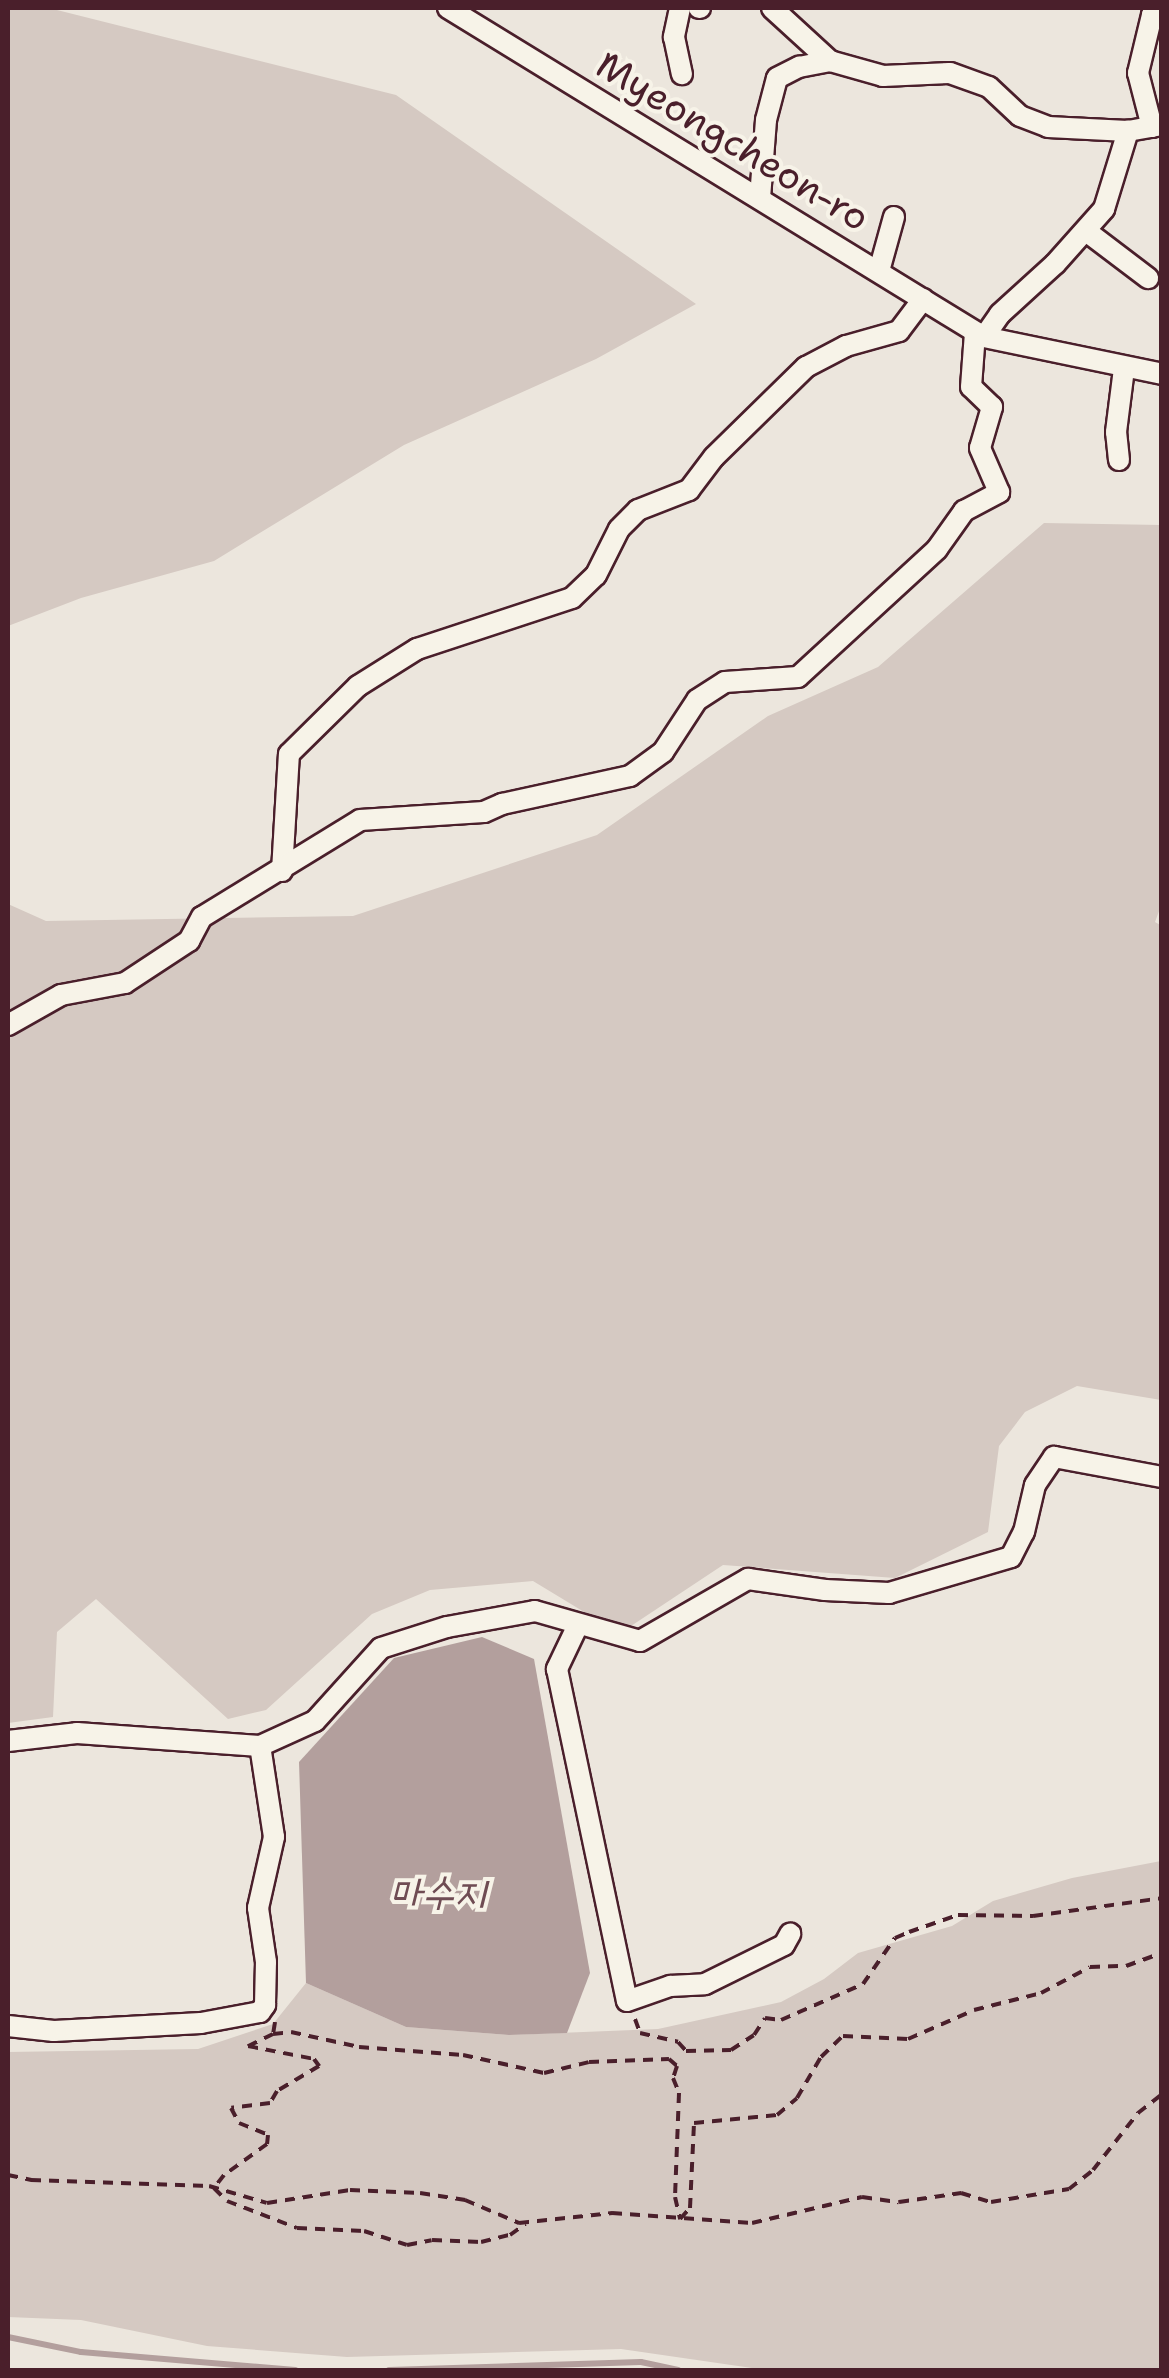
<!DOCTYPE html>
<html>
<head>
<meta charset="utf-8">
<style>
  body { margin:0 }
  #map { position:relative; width:1169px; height:2378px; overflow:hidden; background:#ece6dd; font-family:"Shantell Sans","Poor Story",sans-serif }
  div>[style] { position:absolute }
  .green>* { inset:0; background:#d5c9c2 }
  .water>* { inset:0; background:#b39f9d }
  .stream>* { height:6px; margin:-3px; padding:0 3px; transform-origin:3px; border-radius:3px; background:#b39f9d }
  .path>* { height:4px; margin-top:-2px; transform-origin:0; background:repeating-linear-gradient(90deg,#4a1f2b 0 10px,transparent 0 18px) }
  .roads { filter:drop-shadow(2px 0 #4a1f2b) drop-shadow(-2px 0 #4a1f2b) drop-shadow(0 2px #4a1f2b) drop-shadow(0 -2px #4a1f2b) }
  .minor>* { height:20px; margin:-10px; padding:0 10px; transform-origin:10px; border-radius:10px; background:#f7f3e8 }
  span { translate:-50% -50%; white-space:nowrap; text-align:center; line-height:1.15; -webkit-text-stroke:8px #f7f3e8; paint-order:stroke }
  .street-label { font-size:38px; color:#4a1f2b }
  .water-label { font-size:40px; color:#6f4c53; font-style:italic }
  .frame { position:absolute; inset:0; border:10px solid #4a1f2b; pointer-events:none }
</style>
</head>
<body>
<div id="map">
  <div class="green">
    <i style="clip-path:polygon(8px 8px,49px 8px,396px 95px,696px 304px,596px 359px,404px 445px,214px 561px,81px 598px,8px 626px)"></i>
    <i style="clip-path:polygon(1044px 523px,1161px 525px,1162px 903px,1155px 922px,1162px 926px,1161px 1400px,1077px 1386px,1025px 1412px,999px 1446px,988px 1532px,895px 1578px,723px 1565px,631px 1626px,599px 1621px,533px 1581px,430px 1590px,372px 1614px,266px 1710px,228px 1719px,96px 1599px,57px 1632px,53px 1717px,8px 1723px,8px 904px,46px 921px,353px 916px,597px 835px,768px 716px,878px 667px)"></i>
    <i style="clip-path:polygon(1161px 1861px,1161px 2370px,766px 2370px,621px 2349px,347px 2357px,207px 2346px,81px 2320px,8px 2317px,8px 2052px,198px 2049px,273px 2024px,306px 1983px,406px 2027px,509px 2035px,658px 2029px,781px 2002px,824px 1979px,858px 1953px,952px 1926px,993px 1901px,1072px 1878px)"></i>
  </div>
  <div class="water">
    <i style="clip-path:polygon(482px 1637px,534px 1659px,590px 1973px,567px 2033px,509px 2035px,406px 2027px,306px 1983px,299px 1762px,394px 1658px)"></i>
  </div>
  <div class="stream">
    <i style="left:8px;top:2337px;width:75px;rotate:11.6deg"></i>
    <i style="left:81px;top:2352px;width:215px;rotate:4.8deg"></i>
    <i style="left:389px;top:2370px;width:252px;rotate:-1.8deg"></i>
    <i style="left:641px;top:2362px;width:38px;rotate:12deg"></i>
  </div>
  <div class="path">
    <i style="left:635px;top:2019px;width:15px;rotate:70deg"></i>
    <i style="left:640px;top:2033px;width:39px;rotate:13deg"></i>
    <i style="left:678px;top:2042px;width:12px;rotate:48deg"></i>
    <i style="left:686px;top:2051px;width:45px;rotate:-1.3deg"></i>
    <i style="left:731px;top:2050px;width:27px;rotate:-33deg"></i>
    <i style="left:754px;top:2035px;width:20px;rotate:-57deg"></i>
    <i style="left:765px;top:2018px;width:16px;rotate:7deg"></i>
    <i style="left:781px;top:2020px;width:90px;rotate:-23.7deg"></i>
    <i style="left:863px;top:1984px;width:56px;rotate:-55.2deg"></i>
    <i style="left:895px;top:1938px;width:15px;rotate:-23deg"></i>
    <i style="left:909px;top:1932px;width:52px;rotate:-19.1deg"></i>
    <i style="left:958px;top:1915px;width:75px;rotate:0.8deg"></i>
    <i style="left:1033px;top:1916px;width:130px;rotate:-7.9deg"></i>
    <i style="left:275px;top:2022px;width:12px;rotate:99deg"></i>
    <i style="left:273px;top:2034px;width:28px;rotate:154deg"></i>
    <i style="left:248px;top:2046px;width:67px;rotate:11.1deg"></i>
    <i style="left:314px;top:2059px;width:9px;rotate:54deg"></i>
    <i style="left:319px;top:2066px;width:49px;rotate:149.2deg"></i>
    <i style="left:277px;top:2091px;width:14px;rotate:120deg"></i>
    <i style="left:270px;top:2103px;width:39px;rotate:173deg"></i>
    <i style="left:231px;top:2108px;width:17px;rotate:62deg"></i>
    <i style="left:239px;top:2123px;width:31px;rotate:22deg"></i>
    <i style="left:268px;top:2135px;width:9px;rotate:96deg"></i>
    <i style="left:267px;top:2144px;width:53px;rotate:144.2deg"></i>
    <i style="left:224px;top:2175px;width:16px;rotate:128deg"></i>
    <i style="left:214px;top:2188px;width:18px;rotate:45deg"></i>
    <i style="left:227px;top:2201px;width:75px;rotate:21.1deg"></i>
    <i style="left:297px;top:2228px;width:67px;rotate:2.6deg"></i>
    <i style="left:364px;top:2231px;width:45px;rotate:18deg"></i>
    <i style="left:407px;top:2245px;width:25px;rotate:-11deg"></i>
    <i style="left:432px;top:2240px;width:49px;rotate:2.3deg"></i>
    <i style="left:481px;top:2242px;width:30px;rotate:-14deg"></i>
    <i style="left:510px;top:2235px;width:19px;rotate:-36deg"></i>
    <i style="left:273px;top:2034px;width:18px;rotate:-6deg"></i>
    <i style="left:291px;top:2032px;width:70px;rotate:12.4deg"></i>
    <i style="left:359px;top:2047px;width:104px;rotate:4.4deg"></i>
    <i style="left:463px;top:2055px;width:83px;rotate:12.5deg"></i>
    <i style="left:544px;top:2073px;width:46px;rotate:-13.7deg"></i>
    <i style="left:589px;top:2062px;width:80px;rotate:-2.1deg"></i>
    <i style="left:669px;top:2059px;width:11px;rotate:41deg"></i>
    <i style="left:677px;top:2066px;width:13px;rotate:108deg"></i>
    <i style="left:673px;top:2078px;width:16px;rotate:68deg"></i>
    <i style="left:679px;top:2093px;width:104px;rotate:92.2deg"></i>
    <i style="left:675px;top:2197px;width:23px;rotate:77deg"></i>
    <i style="left:680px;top:2219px;width:15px;rotate:-48deg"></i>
    <i style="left:690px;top:2208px;width:85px;rotate:-87.3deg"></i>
    <i style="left:694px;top:2123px;width:83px;rotate:-5.5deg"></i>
    <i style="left:777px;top:2115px;width:26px;rotate:-40deg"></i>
    <i style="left:797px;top:2098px;width:48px;rotate:-59.7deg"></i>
    <i style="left:821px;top:2057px;width:30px;rotate:-44deg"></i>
    <i style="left:843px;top:2036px;width:65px;rotate:2.6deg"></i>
    <i style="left:908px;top:2039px;width:72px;rotate:-23.7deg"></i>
    <i style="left:974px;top:2010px;width:69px;rotate:-14.2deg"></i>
    <i style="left:1041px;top:1993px;width:55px;rotate:-28deg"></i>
    <i style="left:1090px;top:1967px;width:36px;rotate:-2deg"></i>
    <i style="left:1126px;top:1966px;width:38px;rotate:-20deg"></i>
    <i style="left:8px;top:2175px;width:24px;rotate:12deg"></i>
    <i style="left:31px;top:2180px;width:178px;rotate:1.9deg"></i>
    <i style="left:209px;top:2186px;width:60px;rotate:16.3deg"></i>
    <i style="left:267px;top:2203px;width:84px;rotate:-8.9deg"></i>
    <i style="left:350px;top:2190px;width:70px;rotate:2.5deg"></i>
    <i style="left:420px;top:2193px;width:46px;rotate:8.8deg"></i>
    <i style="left:465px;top:2200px;width:59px;rotate:23.1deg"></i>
    <i style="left:519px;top:2223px;width:94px;rotate:-6.1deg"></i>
    <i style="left:612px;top:2213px;width:140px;rotate:4.1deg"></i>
    <i style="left:752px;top:2223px;width:113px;rotate:-13.3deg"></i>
    <i style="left:862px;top:2197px;width:37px;rotate:8deg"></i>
    <i style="left:899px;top:2202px;width:63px;rotate:-8.3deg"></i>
    <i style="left:961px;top:2193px;width:31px;rotate:17deg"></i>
    <i style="left:991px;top:2202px;width:79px;rotate:-9.5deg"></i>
    <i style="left:1069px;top:2189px;width:31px;rotate:-38deg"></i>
    <i style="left:1093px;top:2170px;width:73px;rotate:-51.7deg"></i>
    <i style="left:1138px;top:2113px;width:31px;rotate:-38deg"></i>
  </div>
  <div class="roads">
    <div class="minor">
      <i style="left:448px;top:8px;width:629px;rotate:31.54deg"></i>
      <i style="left:984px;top:337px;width:182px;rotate:11.7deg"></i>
      <i style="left:680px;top:8px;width:30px;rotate:102deg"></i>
      <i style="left:674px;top:37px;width:38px;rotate:78deg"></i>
      <i style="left:699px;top:8px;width:1px"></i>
      <i style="left:772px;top:8px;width:79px;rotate:42.4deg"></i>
      <i style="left:1152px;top:127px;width:56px;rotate:-104.5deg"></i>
      <i style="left:1138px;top:73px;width:60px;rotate:-76.4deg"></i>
      <i style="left:1152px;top:15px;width:11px;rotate:-41deg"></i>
      <i style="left:760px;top:198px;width:78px;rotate:-85.6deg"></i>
      <i style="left:766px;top:120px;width:43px;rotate:-75.3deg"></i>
      <i style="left:777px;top:78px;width:25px;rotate:-27deg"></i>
      <i style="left:799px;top:67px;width:32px;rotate:-11deg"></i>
      <i style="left:830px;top:61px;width:55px;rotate:15.8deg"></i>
      <i style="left:883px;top:76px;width:67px;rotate:-2.6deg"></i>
      <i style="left:950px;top:73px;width:41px;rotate:19.7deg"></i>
      <i style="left:989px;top:87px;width:42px;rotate:43.1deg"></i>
      <i style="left:1020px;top:116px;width:30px;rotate:21deg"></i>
      <i style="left:1048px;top:127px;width:80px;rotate:2.9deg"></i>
      <i style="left:1128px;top:131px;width:35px;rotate:-10deg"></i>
      <i style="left:1086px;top:231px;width:78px;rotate:37.2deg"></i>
      <i style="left:879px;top:271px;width:56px;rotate:-74.5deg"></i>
      <i style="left:984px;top:337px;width:28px;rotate:-55deg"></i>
      <i style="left:1000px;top:314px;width:74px;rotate:-42.3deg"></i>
      <i style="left:1055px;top:264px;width:74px;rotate:-48.3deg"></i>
      <i style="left:1104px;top:209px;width:82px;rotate:-72.9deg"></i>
      <i style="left:1119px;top:460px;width:28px;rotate:-96deg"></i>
      <i style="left:1116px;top:432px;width:64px;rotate:-82.8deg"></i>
      <i style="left:282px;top:871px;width:117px;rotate:-86.6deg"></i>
      <i style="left:289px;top:754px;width:97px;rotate:-44.6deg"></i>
      <i style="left:358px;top:686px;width:70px;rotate:-32.1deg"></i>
      <i style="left:417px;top:649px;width:163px;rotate:-18.2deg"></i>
      <i style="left:572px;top:598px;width:33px;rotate:-44deg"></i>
      <i style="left:596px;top:575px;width:51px;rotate:-63.4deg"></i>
      <i style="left:619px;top:529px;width:27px;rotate:-45deg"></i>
      <i style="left:638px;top:510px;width:55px;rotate:-21.4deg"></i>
      <i style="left:689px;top:490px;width:41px;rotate:-52.9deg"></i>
      <i style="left:714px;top:457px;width:129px;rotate:-44.4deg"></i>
      <i style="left:806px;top:367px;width:45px;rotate:-27.7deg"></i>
      <i style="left:846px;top:346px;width:55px;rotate:-15.8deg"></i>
      <i style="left:899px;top:331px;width:40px;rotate:-53deg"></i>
      <i style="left:8px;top:1025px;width:61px;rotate:-29.5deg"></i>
      <i style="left:61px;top:995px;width:65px;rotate:-10.6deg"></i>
      <i style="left:125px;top:983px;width:77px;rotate:-33.3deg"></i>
      <i style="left:189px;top:941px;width:27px;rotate:-62deg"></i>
      <i style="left:202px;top:917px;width:185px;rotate:-31.5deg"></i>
      <i style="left:360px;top:820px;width:124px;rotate:-3.7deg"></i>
      <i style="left:484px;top:812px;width:20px;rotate:-24deg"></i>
      <i style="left:502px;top:804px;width:131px;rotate:-12.3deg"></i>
      <i style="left:630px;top:776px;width:41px;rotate:-36deg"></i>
      <i style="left:663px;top:752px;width:62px;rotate:-56.8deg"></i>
      <i style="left:697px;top:700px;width:33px;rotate:-33deg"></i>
      <i style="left:725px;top:682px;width:73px;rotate:-3.9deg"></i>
      <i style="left:798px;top:677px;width:189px;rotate:-42.6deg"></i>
      <i style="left:937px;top:549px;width:47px;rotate:-54.6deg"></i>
      <i style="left:964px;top:511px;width:40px;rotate:-28deg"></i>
      <i style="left:999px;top:492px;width:48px;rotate:-113.4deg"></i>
      <i style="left:980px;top:448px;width:43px;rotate:-73.7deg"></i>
      <i style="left:992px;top:407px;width:29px;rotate:-136deg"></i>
      <i style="left:971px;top:387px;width:55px;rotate:-85.8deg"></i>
      <i style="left:577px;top:1627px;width:47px;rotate:115.5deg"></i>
      <i style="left:557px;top:1669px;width:339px;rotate:78.1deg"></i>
      <i style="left:627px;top:2001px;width:46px;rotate:-19.2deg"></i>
      <i style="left:670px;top:1986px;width:35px;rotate:-3deg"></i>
      <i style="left:705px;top:1984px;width:88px;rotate:-26.3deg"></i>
      <i style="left:784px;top:1945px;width:13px;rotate:-61deg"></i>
      <i style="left:8px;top:1741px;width:69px;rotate:-6.6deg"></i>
      <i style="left:77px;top:1733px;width:183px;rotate:4.1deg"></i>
      <i style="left:260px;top:1746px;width:60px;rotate:-24.4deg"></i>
      <i style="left:315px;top:1721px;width:98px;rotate:-47.9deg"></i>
      <i style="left:381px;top:1648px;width:69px;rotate:-17.7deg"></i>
      <i style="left:447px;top:1627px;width:89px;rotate:-10.3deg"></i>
      <i style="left:535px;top:1611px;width:109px;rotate:15.9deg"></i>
      <i style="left:640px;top:1641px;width:125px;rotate:-29.9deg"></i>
      <i style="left:748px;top:1579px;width:78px;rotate:8.1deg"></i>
      <i style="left:825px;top:1590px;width:64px;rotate:2.7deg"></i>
      <i style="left:889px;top:1593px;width:127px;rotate:-16.4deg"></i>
      <i style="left:1011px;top:1557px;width:28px;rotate:-63deg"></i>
      <i style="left:1024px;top:1532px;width:48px;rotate:-76.8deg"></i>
      <i style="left:1035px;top:1485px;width:34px;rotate:-56deg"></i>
      <i style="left:1054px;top:1457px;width:110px;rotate:10.5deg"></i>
      <i style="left:8px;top:2026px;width:46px;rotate:6.2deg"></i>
      <i style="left:54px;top:2031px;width:147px;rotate:-3.1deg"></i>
      <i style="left:201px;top:2023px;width:60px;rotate:-10.6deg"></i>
      <i style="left:260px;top:2012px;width:9px;rotate:-54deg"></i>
      <i style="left:265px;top:2005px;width:43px;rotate:-88.7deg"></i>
      <i style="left:266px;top:1962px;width:55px;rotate:-98.4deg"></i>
      <i style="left:258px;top:1908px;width:73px;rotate:-77.3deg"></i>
      <i style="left:274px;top:1837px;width:92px;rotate:-98.7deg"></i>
    </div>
  </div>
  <div class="street-label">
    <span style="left:733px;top:141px;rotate:31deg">Myeongcheon-ro</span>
  </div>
  <div class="water-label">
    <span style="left:438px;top:1892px">마수지</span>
  </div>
  <div class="frame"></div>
</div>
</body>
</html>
